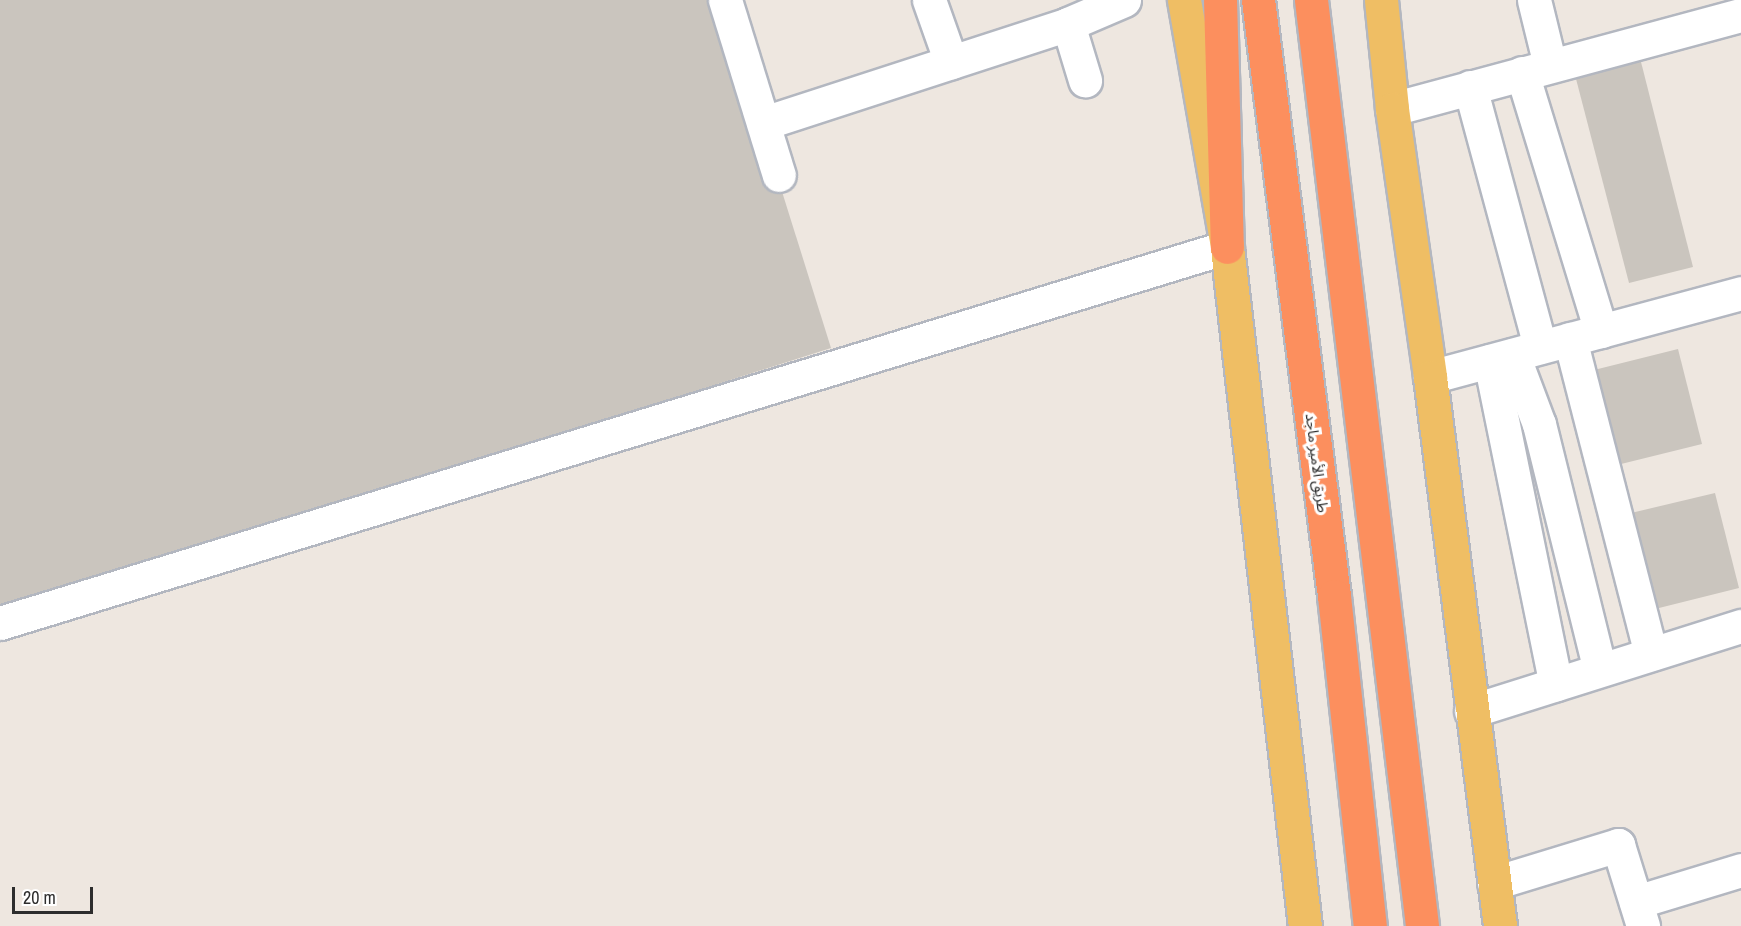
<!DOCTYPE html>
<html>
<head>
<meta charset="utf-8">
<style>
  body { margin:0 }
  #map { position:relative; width:1741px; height:926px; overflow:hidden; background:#eee7e0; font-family:"Archivo Narrow","Noto Sans Arabic",sans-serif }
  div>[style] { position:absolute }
  .building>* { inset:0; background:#cac5be }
  .roads { filter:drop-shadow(2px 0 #b3b7c0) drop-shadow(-2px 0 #b3b7c0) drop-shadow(0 2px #b3b7c0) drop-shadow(0 -2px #b3b7c0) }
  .minor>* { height:33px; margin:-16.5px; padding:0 16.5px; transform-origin:16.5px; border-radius:16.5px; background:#fff }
  .major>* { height:33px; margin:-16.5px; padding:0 16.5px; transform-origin:16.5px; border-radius:16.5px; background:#efbe64 }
  .highway>* { height:33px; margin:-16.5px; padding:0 16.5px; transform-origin:16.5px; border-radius:16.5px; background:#fc8f5e }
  span { translate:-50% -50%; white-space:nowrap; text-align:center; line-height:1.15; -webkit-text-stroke:6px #fff; paint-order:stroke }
  .street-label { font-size:15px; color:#2d2d2d }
  .scale { position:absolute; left:12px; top:887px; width:81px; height:27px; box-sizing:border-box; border:3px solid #2d2d2d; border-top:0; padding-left:8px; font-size:18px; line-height:21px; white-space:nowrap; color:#2d2d2d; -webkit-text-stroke:4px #fff; paint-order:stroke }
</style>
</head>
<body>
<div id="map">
  <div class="building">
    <i style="clip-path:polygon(0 0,722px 0,831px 348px,0 613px)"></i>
    <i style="clip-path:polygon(1640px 58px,1693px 267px,1629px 283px,1575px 75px)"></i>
    <i style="clip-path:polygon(1678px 349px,1702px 444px,1617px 465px,1594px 370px)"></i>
    <i style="clip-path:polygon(1715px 493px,1739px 588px,1655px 609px,1631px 513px)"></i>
  </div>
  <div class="roads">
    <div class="minor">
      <i style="left:725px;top:0;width:183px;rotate:72.9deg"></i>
      <i style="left:929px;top:0;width:66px;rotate:70.5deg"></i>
      <i style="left:1534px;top:0;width:67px;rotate:76.2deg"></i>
      <i style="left:1068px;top:24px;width:59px;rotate:73.1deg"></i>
      <i style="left:1522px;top:73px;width:270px;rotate:73deg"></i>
      <i style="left:1470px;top:87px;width:269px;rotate:74.9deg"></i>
      <i style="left:1392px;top:109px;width:361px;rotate:-15.1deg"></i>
      <i style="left:764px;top:123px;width:320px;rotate:-18deg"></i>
      <i style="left:1068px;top:24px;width:61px;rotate:-23.2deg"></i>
      <i style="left:1570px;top:339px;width:325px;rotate:75.6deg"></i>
      <i style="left:1513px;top:355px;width:74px;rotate:69.4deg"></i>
      <i style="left:1539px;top:424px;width:253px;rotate:76.1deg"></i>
      <i style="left:1490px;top:361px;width:330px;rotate:78.5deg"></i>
      <i style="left:1430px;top:377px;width:322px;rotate:-15.1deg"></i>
      <i style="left:0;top:623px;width:1283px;rotate:-17.04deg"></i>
      <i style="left:1471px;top:711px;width:283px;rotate:-17.5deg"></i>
      <i style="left:1494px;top:883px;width:130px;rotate:-17deg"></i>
      <i style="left:1618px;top:845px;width:85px;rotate:72.8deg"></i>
      <i style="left:1636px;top:902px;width:110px;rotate:-16.9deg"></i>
    </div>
    <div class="major">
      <i style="left:1184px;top:0;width:251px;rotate:80.1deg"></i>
      <i style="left:1227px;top:247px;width:683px;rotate:83.45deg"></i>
      <i style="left:1381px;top:0;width:110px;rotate:84.2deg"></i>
      <i style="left:1392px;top:109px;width:271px;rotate:81.9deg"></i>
      <i style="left:1430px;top:377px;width:553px;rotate:82.73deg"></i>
    </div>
    <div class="highway">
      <i style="left:1220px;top:0;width:247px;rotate:88.4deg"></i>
      <i style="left:1258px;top:0;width:601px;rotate:82.73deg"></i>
      <i style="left:1334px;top:596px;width:332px;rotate:83.8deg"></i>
      <i style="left:1311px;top:0;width:933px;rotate:83.16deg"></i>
    </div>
  </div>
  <div class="street-label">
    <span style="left:1317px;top:463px;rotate:83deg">طريق الأمير ماجد</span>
  </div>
  <div class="scale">20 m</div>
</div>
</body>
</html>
